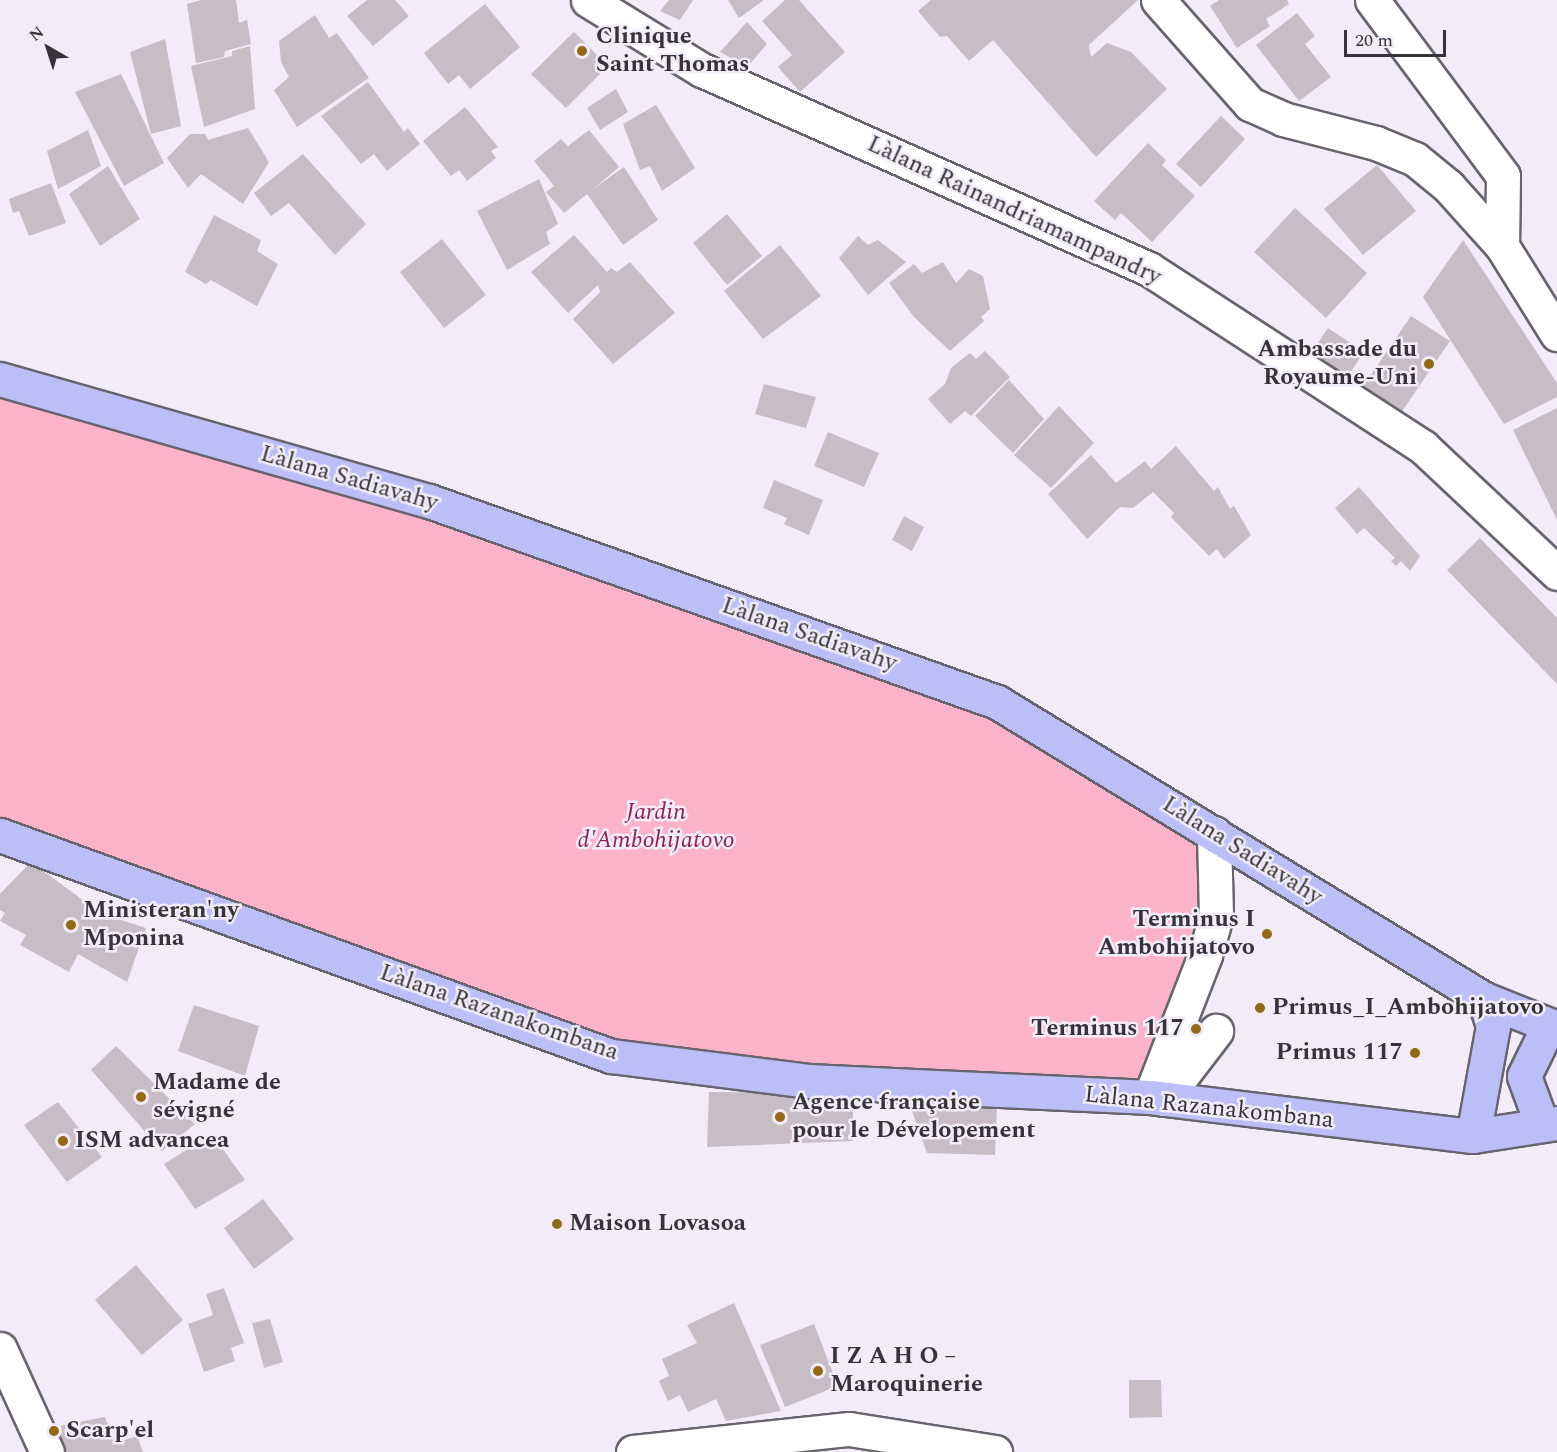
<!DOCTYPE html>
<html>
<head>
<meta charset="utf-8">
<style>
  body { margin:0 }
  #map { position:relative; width:1557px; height:1452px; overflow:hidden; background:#f1ecf7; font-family:Spectral,serif }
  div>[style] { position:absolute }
  .green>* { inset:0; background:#fab3c9 }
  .building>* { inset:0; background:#c7bdc5 }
  .roads { filter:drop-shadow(2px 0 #68646d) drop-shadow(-2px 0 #68646d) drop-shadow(0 2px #68646d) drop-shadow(0 -2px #68646d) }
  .minor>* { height:33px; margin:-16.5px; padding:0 16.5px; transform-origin:16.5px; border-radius:16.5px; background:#fff }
  .major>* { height:33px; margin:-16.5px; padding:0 16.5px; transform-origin:16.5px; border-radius:16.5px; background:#bcbff7 }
  .dots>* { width:16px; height:16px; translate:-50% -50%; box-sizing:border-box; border:3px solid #f1ecf7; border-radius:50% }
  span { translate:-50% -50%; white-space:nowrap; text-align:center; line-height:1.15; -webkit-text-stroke:5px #f1ecf7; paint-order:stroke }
  .poi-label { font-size:24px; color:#363438; font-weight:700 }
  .left { translate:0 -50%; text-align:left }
  .right { translate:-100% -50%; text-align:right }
  .street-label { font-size:24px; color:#363438 }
  .park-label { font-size:24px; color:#8e2151; font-style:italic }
  .north { position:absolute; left:18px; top:18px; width:60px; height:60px; -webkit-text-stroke:4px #f1ecf7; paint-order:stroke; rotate:321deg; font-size:16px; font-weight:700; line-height:24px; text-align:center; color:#363438 }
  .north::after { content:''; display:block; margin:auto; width:21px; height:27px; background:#363438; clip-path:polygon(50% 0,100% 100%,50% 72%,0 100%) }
  .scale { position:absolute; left:1344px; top:30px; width:102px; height:27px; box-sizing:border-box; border:3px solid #363438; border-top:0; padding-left:8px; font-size:18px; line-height:21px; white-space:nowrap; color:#363438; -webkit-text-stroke:4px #f1ecf7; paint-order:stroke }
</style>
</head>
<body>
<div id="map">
  <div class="green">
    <i style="clip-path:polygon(0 379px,972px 693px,1214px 833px,1216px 881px,1150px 1097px,611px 1056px,0 835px)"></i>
  </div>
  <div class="building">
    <i style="clip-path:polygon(201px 0,236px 0,239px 23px,247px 20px,251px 44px,225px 51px,224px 57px,196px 63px,187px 4px)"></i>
    <i style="clip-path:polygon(367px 0,395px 0,409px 16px,373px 46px,347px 16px)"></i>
    <i style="clip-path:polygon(669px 0,693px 0,680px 20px,660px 11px)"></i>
    <i style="clip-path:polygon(728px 0,764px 0,739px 18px)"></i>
    <i style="clip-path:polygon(785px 0,799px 0,845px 52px,800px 92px,778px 67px,792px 55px,762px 21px)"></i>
    <i style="clip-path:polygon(931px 0,1138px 0,1089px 45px,1091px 57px,1107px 43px,1131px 52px,1167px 89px,1096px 157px,993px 40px,969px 61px,947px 36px,940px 37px,918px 11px)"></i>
    <i style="clip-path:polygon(1219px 0,1287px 0,1289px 4px,1266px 19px,1270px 26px,1237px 48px,1210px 6px)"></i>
    <i style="clip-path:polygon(485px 4px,520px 47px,470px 89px,459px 75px,448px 84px,424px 53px)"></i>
    <i style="clip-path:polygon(1297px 13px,1315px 36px,1305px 44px,1331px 77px,1299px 101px,1256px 45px)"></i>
    <i style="clip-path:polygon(315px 15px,329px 38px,337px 33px,369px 78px,297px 127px,274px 90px,289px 77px,281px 62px,279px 41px)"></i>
    <i style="clip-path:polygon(747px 22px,767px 44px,747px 67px,720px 52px)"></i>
    <i style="clip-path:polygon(574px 32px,608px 66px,566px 108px,531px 74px)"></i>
    <i style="clip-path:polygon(165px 39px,181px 126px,151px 134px,130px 52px)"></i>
    <i style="clip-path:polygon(250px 46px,255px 109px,204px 127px,191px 66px,232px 56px,232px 51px)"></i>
    <i style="clip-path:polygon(121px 74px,164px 163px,124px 186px,75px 92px)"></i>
    <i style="clip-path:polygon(368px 82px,404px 132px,408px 128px,420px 144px,387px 171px,374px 154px,361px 164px,321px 116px)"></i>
    <i style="clip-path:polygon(616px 89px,628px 112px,600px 130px,587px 108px)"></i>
    <i style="clip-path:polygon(656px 105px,695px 168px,662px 191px,650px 166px,640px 170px,623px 124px)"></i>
    <i style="clip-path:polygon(465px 107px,498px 147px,491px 151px,496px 158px,467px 181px,459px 170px,451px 176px,423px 141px)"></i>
    <i style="clip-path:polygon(1221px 116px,1245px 139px,1201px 187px,1176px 164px)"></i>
    <i style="clip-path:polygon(248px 128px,269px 162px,243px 204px,201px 174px,188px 188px,167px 158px,190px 134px,205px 134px,208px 140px)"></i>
    <i style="clip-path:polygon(88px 130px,101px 166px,58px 189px,47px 151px)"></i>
    <i style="clip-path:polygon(589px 130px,619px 167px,593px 189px,624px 167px,658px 220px,623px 245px,587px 194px,564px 213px,546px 192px,554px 186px,534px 161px,561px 139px,568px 146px)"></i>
    <i style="clip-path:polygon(1148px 143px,1166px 160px,1162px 165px,1195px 196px,1152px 242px,1121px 213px,1115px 220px,1094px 201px)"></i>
    <i style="clip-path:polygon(303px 154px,366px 224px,335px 255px,289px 203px,271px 216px,254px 193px)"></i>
    <i style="clip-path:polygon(1377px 165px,1416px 211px,1363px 255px,1324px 209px)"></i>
    <i style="clip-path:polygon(108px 166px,140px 219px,100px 246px,69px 194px)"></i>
    <i style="clip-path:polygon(539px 179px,558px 224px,546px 232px,550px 244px,507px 270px,477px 211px)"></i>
    <i style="clip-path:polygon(51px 183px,66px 223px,29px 236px,19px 211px,13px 213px,9px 199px)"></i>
    <i style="clip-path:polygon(1295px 208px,1367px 273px,1326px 318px,1254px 252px)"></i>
    <i style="clip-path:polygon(727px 214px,762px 256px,727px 285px,693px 243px)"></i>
    <i style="clip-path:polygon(214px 215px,261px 240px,257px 251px,278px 264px,257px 306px,211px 280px,206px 284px,185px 272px)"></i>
    <i style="clip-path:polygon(574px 235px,607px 272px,611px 268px,617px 272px,630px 262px,675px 313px,613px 364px,573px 319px,600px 292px,598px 285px,568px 313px,531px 272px)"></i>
    <i style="clip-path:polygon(858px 236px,868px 245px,878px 240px,906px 262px,868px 295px,839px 258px)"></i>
    <i style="clip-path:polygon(442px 239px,486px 295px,444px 328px,400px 272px)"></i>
    <i style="clip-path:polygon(1463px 240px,1557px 383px,1557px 397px,1504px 424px,1423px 297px)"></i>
    <i style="clip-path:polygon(780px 245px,821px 296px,763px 339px,724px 291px)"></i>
    <i style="clip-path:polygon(943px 262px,956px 283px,969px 269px,983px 276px,990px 309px,981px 317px,984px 321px,950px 351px,914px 317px,889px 283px,914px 264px,922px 273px)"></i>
    <i style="clip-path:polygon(1411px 316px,1450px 341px,1396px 420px,1358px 394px)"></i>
    <i style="clip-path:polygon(1328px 328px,1364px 352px,1344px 382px,1308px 358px)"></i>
    <i style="clip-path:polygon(985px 351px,1010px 377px,971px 416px,965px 411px,950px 424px,928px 399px,945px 384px,951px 368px,970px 353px,976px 359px)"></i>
    <i style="clip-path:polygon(1009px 380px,1044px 419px,1013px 453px,975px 416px)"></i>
    <i style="clip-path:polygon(764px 384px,816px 397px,806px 428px,755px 414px)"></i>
    <i style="clip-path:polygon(1059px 406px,1094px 443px,1051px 488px,1014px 455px)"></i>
    <i style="clip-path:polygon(1557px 408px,1557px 520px,1513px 430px)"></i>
    <i style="clip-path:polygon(828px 432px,879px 453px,864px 487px,814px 466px)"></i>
    <i style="clip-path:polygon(1176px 446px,1214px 491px,1218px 487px,1230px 509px,1234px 506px,1251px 535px,1224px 559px,1217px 549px,1209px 556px,1171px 517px,1174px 513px,1153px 492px,1133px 508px,1120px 507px,1087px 539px,1048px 494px,1091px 455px,1116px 483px,1145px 461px,1151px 469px)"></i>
    <i style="clip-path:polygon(774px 480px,823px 500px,809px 535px,784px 524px,787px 518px,763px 508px)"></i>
    <i style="clip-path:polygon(1359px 487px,1420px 556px,1410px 571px,1401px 561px,1396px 566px,1391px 561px,1395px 558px,1364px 528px,1357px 534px,1335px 508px)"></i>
    <i style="clip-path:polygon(904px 516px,924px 527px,912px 551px,892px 540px)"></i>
    <i style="clip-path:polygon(1480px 538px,1557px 618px,1557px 684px,1447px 570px)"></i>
    <i style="clip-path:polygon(31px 862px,102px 914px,146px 928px,127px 982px,78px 954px,69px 972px,20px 945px,26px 935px,0 921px,5px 913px,0 910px,0 894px)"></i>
    <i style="clip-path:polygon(194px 1005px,259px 1026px,245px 1076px,178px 1051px)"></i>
    <i style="clip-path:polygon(116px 1046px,195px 1124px,162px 1151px,91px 1070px)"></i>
    <i style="clip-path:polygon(709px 1092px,853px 1093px,853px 1141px,707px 1147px)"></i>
    <i style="clip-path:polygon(908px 1100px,997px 1104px,995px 1155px,927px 1153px)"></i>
    <i style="clip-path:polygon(58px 1102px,102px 1157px,67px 1182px,24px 1125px)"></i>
    <i style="clip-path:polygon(212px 1134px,245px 1180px,195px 1209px,164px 1164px)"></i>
    <i style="clip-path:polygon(263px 1199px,294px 1239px,254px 1269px,224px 1228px)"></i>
    <i style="clip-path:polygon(136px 1265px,183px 1320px,142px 1355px,95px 1300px)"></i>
    <i style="clip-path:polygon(224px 1288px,244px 1343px,231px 1348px,235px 1361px,204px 1372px,188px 1324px,213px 1315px,206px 1294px)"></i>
    <i style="clip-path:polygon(734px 1303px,781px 1411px,726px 1421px,716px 1399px,688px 1412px,680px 1395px,668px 1401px,659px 1381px,669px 1376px,662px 1359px,697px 1343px,687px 1325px)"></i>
    <i style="clip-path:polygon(270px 1319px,283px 1362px,264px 1368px,252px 1323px)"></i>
    <i style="clip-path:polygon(814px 1324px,838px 1386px,785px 1407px,760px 1345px)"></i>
    <i style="clip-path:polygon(1129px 1380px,1161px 1380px,1162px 1417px,1129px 1418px)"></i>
    <i style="clip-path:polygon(105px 1417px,115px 1443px,137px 1436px,143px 1452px,61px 1452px,49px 1428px)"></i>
  </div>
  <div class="roads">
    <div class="minor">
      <i style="left:588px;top:0;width:134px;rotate:31.6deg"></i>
      <i style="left:702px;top:70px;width:489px;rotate:24deg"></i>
      <i style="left:1149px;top:269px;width:327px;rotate:33deg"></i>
      <i style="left:1423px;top:447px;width:184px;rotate:43.2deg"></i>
      <i style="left:1158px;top:0;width:139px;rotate:48.5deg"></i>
      <i style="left:1250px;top:104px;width:36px;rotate:24deg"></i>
      <i style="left:1283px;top:119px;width:96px;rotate:14.5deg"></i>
      <i style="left:1376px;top:143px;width:42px;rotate:22.3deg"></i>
      <i style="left:1415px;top:159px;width:43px;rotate:39.3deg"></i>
      <i style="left:1448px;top:186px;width:81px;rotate:48deg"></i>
      <i style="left:1502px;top:246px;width:104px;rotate:58deg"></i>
      <i style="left:1372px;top:0;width:219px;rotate:53.3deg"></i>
      <i style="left:1503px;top:176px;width:70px;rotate:90.8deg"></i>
      <i style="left:1150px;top:1097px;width:152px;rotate:-68.8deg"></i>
      <i style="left:1205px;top:955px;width:41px;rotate:-74.2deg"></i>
      <i style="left:1216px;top:916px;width:83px;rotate:-91.4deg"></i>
      <i style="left:1164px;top:1099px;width:86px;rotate:-52.6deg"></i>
      <i style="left:0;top:1349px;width:113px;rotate:65.5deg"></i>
      <i style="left:633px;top:1452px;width:217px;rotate:-6.1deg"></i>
      <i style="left:849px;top:1429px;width:148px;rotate:9deg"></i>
    </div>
    <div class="major">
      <i style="left:0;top:379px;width:446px;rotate:15.9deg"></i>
      <i style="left:429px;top:501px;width:603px;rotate:19.49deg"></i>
      <i style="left:997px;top:702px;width:570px;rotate:31.38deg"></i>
      <i style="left:1484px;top:999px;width:79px;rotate:21.7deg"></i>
      <i style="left:0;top:835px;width:650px;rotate:19.89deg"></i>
      <i style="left:611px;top:1056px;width:200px;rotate:7.2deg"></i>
      <i style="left:809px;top:1081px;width:341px;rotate:2.7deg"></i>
      <i style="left:1150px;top:1097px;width:325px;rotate:6.9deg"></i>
      <i style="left:1473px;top:1136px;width:85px;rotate:-8.8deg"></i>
      <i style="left:1542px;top:1125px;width:52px;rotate:-110.2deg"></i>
      <i style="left:1524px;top:1076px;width:55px;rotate:-63.9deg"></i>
      <i style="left:1473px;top:1136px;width:112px;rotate:-79.7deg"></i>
      <i style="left:1493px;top:1026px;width:28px;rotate:-108deg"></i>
    </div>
  </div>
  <div class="dots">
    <i style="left:582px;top:51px;background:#946814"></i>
    <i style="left:1429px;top:364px;background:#946814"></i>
    <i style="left:71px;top:925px;background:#946814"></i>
    <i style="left:1267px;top:934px;background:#946814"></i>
    <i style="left:1260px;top:1008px;background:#946814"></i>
    <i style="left:1196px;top:1029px;background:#946814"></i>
    <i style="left:1415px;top:1053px;background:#946814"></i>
    <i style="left:141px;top:1097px;background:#946814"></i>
    <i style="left:780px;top:1117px;background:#946814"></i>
    <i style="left:63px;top:1141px;background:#946814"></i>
    <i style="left:557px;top:1224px;background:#946814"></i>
    <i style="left:818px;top:1371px;background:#946814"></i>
    <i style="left:54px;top:1431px;background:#946814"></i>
  </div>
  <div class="poi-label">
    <span class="left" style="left:596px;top:51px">Clinique<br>Saint Thomas</span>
    <span class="right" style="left:1417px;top:364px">Ambassade du<br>Royaume-Uni</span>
    <span class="left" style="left:83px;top:925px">Ministeran'ny<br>Mponina</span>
    <span class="right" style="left:1255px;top:934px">Terminus I<br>Ambohijatovo</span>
    <span class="left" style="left:1272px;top:1008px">Primus_I_Ambohijatovo</span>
    <span class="right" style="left:1184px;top:1029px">Terminus 117</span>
    <span class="right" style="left:1403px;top:1053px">Primus 117</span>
    <span class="left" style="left:153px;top:1097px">Madame de<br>sévigné</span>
    <span class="left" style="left:792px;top:1117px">Agence française<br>pour le Dévelopement</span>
    <span class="left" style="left:75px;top:1141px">ISM advancea</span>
    <span class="left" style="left:569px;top:1224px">Maison Lovasoa</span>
    <span class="left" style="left:830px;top:1371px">I Z A H O –<br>Maroquinerie</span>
    <span class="left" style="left:66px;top:1431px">Scarp'el</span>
  </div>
  <div class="street-label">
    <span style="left:1014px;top:211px;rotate:25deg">Làlana Rainandriamampandry</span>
    <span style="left:349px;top:479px;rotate:16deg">Làlana Sadiavahy</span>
    <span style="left:809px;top:635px;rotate:19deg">Làlana Sadiavahy</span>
    <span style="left:1242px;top:851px;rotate:32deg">Làlana Sadiavahy</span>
    <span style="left:499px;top:1013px;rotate:19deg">Làlana Razanakombana</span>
    <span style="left:1209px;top:1108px;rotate:6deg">Làlana Razanakombana</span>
  </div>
  <div class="park-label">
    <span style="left:656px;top:827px">Jardin<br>d'Ambohijatovo</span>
  </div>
  <div class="north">N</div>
  <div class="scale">20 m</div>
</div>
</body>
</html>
